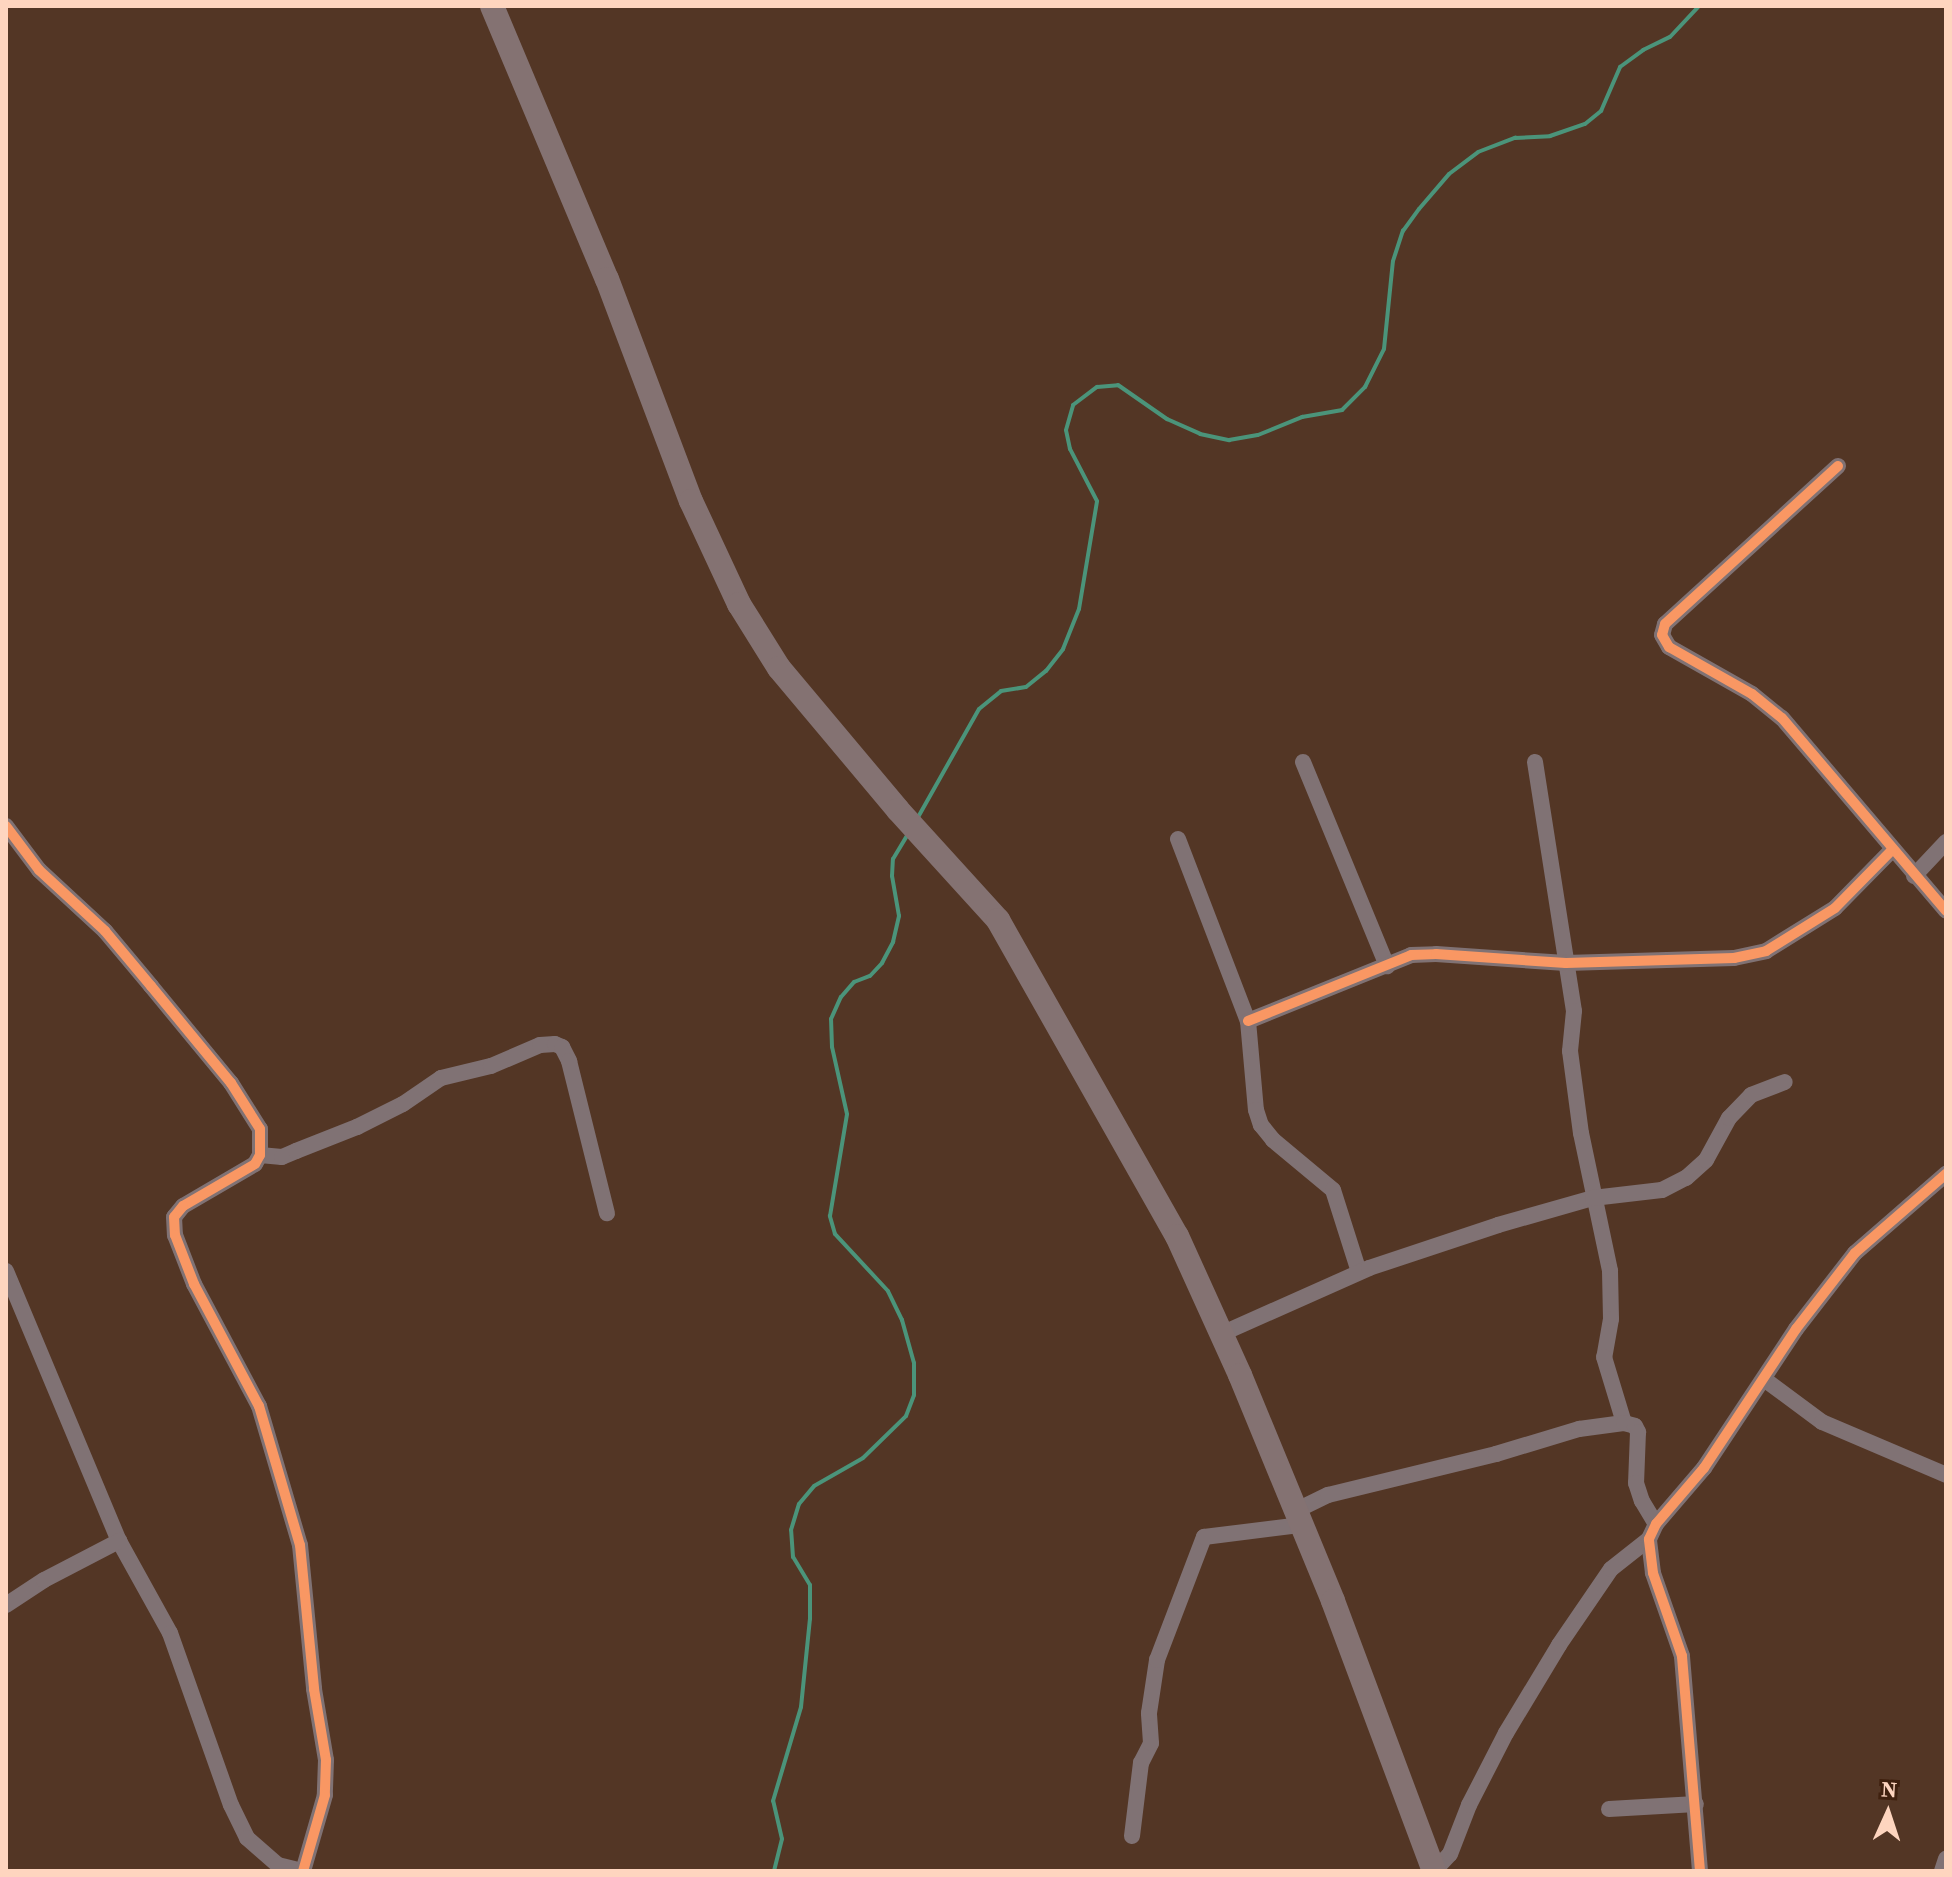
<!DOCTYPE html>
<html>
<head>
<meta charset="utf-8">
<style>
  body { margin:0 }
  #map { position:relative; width:1952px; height:1877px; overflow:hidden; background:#533625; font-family:"Source Serif 4",serif }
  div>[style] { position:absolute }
  .stream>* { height:4px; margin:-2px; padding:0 2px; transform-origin:2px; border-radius:2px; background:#4b947a }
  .street>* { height:16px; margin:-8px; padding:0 8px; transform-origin:8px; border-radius:8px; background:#807274 }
  .secondary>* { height:24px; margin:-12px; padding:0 12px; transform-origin:12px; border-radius:12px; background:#847272 }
  .cycleway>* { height:10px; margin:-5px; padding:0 5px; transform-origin:5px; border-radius:5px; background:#f99763 }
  span { translate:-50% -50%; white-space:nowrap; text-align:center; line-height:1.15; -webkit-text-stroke:6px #3f200e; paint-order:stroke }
  .frame { position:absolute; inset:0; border:8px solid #fed5bf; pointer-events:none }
  .north { position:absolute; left:1848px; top:1773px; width:80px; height:80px; -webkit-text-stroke:6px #3f200e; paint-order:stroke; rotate:3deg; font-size:22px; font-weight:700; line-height:32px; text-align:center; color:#fed5bf }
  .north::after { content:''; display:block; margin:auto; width:28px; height:36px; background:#fed5bf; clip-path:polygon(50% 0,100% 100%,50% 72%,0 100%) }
</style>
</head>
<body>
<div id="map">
  <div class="stream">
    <i style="left:917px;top:819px;width:126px;rotate:-60.6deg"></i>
    <i style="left:979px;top:709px;width:28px;rotate:-39deg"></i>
    <i style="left:1001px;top:691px;width:25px;rotate:-9deg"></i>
    <i style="left:1026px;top:687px;width:26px;rotate:-39deg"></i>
    <i style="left:1046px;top:671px;width:28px;rotate:-52deg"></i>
    <i style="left:1063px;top:649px;width:43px;rotate:-68.2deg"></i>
    <i style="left:1079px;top:609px;width:109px;rotate:-80.5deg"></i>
    <i style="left:1097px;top:501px;width:59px;rotate:-117.4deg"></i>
    <i style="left:1070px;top:449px;width:19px;rotate:-102deg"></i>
    <i style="left:1066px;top:430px;width:26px;rotate:-74deg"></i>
    <i style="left:1073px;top:405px;width:30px;rotate:-37deg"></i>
    <i style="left:1097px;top:387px;width:21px;rotate:-5deg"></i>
    <i style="left:1118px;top:385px;width:60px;rotate:34.8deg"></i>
    <i style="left:1167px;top:419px;width:36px;rotate:24deg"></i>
    <i style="left:1200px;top:434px;width:30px;rotate:12deg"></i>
    <i style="left:1229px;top:440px;width:29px;rotate:-10deg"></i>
    <i style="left:1258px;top:435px;width:48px;rotate:-22.2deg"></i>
    <i style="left:1302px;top:417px;width:41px;rotate:-9.9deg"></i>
    <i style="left:1342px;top:410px;width:33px;rotate:-45deg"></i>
    <i style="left:1365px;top:387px;width:42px;rotate:-63.4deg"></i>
    <i style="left:1384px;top:349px;width:88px;rotate:-84.2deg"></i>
    <i style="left:1393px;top:261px;width:32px;rotate:-72deg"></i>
    <i style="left:1403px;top:231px;width:27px;rotate:-54deg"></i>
    <i style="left:1419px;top:209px;width:46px;rotate:-49.4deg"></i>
    <i style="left:1449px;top:174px;width:36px;rotate:-37deg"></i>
    <i style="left:1478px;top:152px;width:40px;rotate:-21deg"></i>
    <i style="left:1515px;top:138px;width:35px;rotate:-3deg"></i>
    <i style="left:1550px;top:136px;width:37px;rotate:-19deg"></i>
    <i style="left:1585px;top:124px;width:21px;rotate:-39deg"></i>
    <i style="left:1601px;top:111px;width:48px;rotate:-66.6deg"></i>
    <i style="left:1620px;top:67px;width:29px;rotate:-36deg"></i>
    <i style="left:1643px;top:50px;width:30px;rotate:-26deg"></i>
    <i style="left:1670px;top:37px;width:42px;rotate:-46.9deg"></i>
    <i style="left:774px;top:1871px;width:33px;rotate:-76deg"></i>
    <i style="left:782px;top:1839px;width:39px;rotate:-103deg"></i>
    <i style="left:773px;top:1801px;width:98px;rotate:-73.4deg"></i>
    <i style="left:801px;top:1707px;width:88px;rotate:-84.2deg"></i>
    <i style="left:810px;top:1619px;width:34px;rotate:-90deg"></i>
    <i style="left:810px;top:1585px;width:33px;rotate:-121deg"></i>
    <i style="left:793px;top:1557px;width:27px;rotate:-94deg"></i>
    <i style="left:791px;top:1530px;width:27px;rotate:-73deg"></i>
    <i style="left:799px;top:1504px;width:23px;rotate:-50deg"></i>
    <i style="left:814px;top:1486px;width:56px;rotate:-29.7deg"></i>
    <i style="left:863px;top:1458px;width:60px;rotate:-44.3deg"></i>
    <i style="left:906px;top:1416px;width:22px;rotate:-69deg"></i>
    <i style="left:914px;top:1395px;width:32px;rotate:-90deg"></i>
    <i style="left:914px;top:1363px;width:45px;rotate:-105.6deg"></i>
    <i style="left:902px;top:1320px;width:32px;rotate:-116deg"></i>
    <i style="left:888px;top:1291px;width:78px;rotate:-132.9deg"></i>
    <i style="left:835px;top:1234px;width:19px;rotate:-106deg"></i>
    <i style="left:830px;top:1216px;width:103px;rotate:-80.5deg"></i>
    <i style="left:847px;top:1114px;width:69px;rotate:-102.6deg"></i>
    <i style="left:832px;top:1047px;width:28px;rotate:-92deg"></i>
    <i style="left:831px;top:1019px;width:24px;rotate:-66deg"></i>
    <i style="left:841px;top:997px;width:20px;rotate:-49deg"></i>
    <i style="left:854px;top:982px;width:17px;rotate:-21deg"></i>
    <i style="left:870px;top:976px;width:18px;rotate:-47deg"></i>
    <i style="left:882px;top:963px;width:24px;rotate:-62deg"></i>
    <i style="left:893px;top:942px;width:27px;rotate:-77deg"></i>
    <i style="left:899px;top:916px;width:41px;rotate:-99.9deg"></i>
    <i style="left:892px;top:876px;width:17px;rotate:-87deg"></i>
    <i style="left:893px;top:859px;width:29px;rotate:-59deg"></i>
  </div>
  <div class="street">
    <i style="left:1838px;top:466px;width:234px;rotate:137.6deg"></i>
    <i style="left:1665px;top:624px;width:11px;rotate:105deg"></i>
    <i style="left:1662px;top:635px;width:14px;rotate:60deg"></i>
    <i style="left:1669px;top:647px;width:95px;rotate:29.5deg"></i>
    <i style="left:1752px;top:694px;width:38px;rotate:39deg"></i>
    <i style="left:1782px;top:718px;width:253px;rotate:49.6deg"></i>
    <i style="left:1303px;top:762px;width:221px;rotate:67.6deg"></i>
    <i style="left:1535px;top:762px;width:252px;rotate:81.1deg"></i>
    <i style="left:1574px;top:1011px;width:40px;rotate:95.7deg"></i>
    <i style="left:1570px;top:1051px;width:83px;rotate:82.4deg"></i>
    <i style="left:1581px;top:1133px;width:141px;rotate:78.1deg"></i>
    <i style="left:1610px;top:1271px;width:48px;rotate:88.8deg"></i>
    <i style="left:1611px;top:1319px;width:39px;rotate:100deg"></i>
    <i style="left:1604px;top:1357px;width:69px;rotate:73.1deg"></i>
    <i style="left:6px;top:826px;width:55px;rotate:53.1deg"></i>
    <i style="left:39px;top:870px;width:90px;rotate:42.7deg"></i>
    <i style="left:105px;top:931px;width:72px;rotate:50.1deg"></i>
    <i style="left:151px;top:986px;width:126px;rotate:50.5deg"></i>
    <i style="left:231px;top:1083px;width:54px;rotate:57.8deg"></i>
    <i style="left:260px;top:1129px;width:26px;rotate:90deg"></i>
    <i style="left:260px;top:1155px;width:10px;rotate:119deg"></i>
    <i style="left:255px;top:1164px;width:83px;rotate:149.7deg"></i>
    <i style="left:183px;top:1206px;width:14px;rotate:129deg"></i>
    <i style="left:174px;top:1217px;width:18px;rotate:87deg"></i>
    <i style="left:175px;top:1235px;width:53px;rotate:68.8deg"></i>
    <i style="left:194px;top:1284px;width:138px;rotate:62deg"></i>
    <i style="left:259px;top:1406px;width:145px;rotate:73.6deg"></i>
    <i style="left:300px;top:1545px;width:145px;rotate:84.4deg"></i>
    <i style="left:314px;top:1689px;width:72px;rotate:80.4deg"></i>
    <i style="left:326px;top:1760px;width:35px;rotate:92deg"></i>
    <i style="left:325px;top:1795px;width:79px;rotate:106.1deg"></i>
    <i style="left:1178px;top:839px;width:195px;rotate:69deg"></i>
    <i style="left:1248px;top:1021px;width:89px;rotate:84.9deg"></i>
    <i style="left:1256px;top:1110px;width:16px;rotate:72deg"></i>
    <i style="left:1261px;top:1125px;width:19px;rotate:51deg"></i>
    <i style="left:1273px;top:1140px;width:78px;rotate:39.8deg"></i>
    <i style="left:1333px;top:1190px;width:86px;rotate:72.4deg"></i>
    <i style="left:1914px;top:876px;width:47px;rotate:-46.7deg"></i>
    <i style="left:1248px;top:1021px;width:176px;rotate:-22deg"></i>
    <i style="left:1411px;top:955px;width:25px;rotate:-2deg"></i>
    <i style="left:1436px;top:954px;width:130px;rotate:4deg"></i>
    <i style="left:1566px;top:963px;width:168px;rotate:-1.7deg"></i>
    <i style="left:1734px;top:958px;width:33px;rotate:-12deg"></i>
    <i style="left:1766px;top:951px;width:81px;rotate:-31.9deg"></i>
    <i style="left:1835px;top:908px;width:81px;rotate:-45.5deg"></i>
    <i style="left:260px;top:1155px;width:22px;rotate:5deg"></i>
    <i style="left:282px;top:1157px;width:15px;rotate:-23deg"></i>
    <i style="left:296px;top:1151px;width:66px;rotate:-21.5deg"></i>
    <i style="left:357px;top:1127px;width:51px;rotate:-26.6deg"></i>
    <i style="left:403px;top:1104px;width:46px;rotate:-34.4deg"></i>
    <i style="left:441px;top:1078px;width:51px;rotate:-13.5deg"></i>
    <i style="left:491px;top:1066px;width:53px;rotate:-23.2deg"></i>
    <i style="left:540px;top:1045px;width:15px;rotate:-4deg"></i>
    <i style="left:555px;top:1044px;width:8px;rotate:23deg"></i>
    <i style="left:562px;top:1047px;width:16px;rotate:63deg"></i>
    <i style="left:569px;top:1061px;width:157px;rotate:76deg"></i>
    <i style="left:6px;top:1271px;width:293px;rotate:67.3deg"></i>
    <i style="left:119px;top:1541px;width:105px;rotate:61deg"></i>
    <i style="left:170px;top:1633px;width:182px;rotate:70.5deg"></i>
    <i style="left:231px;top:1805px;width:37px;rotate:64deg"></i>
    <i style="left:247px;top:1838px;width:41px;rotate:41.1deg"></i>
    <i style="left:278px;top:1865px;width:25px;rotate:14deg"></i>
    <i style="left:1221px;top:1334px;width:162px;rotate:-24deg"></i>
    <i style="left:1369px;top:1268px;width:136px;rotate:-18.4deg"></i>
    <i style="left:1498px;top:1225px;width:99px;rotate:-15.9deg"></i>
    <i style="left:1593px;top:1198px;width:69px;rotate:-6.6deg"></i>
    <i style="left:1662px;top:1190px;width:27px;rotate:-27deg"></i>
    <i style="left:1686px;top:1178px;width:27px;rotate:-42deg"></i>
    <i style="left:1706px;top:1160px;width:48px;rotate:-61.3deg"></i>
    <i style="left:1729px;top:1118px;width:32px;rotate:-46deg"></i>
    <i style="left:1751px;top:1095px;width:36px;rotate:-21deg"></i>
    <i style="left:1764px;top:1379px;width:72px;rotate:36.6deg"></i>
    <i style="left:1822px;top:1422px;width:135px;rotate:23.1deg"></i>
    <i style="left:1295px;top:1511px;width:37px;rotate:-26deg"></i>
    <i style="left:1328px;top:1495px;width:173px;rotate:-13.7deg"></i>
    <i style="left:1496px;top:1454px;width:87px;rotate:-16.8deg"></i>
    <i style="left:1579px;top:1429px;width:45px;rotate:-7.6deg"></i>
    <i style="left:1624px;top:1423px;width:11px;rotate:15deg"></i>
    <i style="left:1635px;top:1426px;width:7px;rotate:63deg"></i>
    <i style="left:1638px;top:1432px;width:51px;rotate:92.2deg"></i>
    <i style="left:1636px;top:1483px;width:19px;rotate:72deg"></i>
    <i style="left:1642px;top:1501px;width:27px;rotate:59deg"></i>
    <i style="left:6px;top:1605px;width:45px;rotate:-33.3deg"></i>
    <i style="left:44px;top:1580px;width:85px;rotate:-27.5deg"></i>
    <i style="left:1609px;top:1809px;width:87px;rotate:-3.3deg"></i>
    <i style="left:1132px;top:1836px;width:74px;rotate:-83deg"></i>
    <i style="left:1141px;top:1763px;width:22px;rotate:-63deg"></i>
    <i style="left:1151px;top:1743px;width:30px;rotate:-94deg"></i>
    <i style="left:1149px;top:1713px;width:54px;rotate:-81.4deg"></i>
    <i style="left:1157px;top:1660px;width:132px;rotate:-69.1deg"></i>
    <i style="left:1204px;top:1537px;width:98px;rotate:-7.1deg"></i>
    <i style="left:1434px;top:1871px;width:23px;rotate:-47deg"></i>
    <i style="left:1450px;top:1854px;width:53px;rotate:-68.8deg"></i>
    <i style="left:1469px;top:1805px;width:81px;rotate:-62.8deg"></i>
    <i style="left:1506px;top:1733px;width:103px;rotate:-58.9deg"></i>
    <i style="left:1559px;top:1645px;width:92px;rotate:-55.6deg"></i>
    <i style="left:1611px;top:1569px;width:48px;rotate:-38.3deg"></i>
    <i style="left:1700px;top:1871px;width:216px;rotate:-94.8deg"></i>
    <i style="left:1682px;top:1656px;width:88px;rotate:-109.3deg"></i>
    <i style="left:1653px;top:1573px;width:34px;rotate:-97deg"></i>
    <i style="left:1649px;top:1539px;width:17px;rotate:-65deg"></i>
    <i style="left:1656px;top:1524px;width:74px;rotate:-49.4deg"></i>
    <i style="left:1704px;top:1468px;width:167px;rotate:-56.5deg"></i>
    <i style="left:1796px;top:1329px;width:96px;rotate:-52.2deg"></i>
    <i style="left:1855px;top:1253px;width:121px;rotate:-41deg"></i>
    <i style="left:1942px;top:1871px;width:13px;rotate:-72deg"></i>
  </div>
  <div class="secondary">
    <i style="left:492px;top:6px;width:296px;rotate:67.2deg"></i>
    <i style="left:607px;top:279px;width:237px;rotate:69.3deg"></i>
    <i style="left:691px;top:501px;width:114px;rotate:65deg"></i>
    <i style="left:739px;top:604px;width:75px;rotate:58deg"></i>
    <i style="left:779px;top:668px;width:185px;rotate:50deg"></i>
    <i style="left:898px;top:810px;width:149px;rotate:47.7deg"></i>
    <i style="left:998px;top:920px;width:363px;rotate:60.5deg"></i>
    <i style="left:1177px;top:1236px;width:153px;rotate:65.6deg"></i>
    <i style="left:1240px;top:1375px;width:244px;rotate:67.6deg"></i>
    <i style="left:1333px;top:1601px;width:288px;rotate:69.5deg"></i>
  </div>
  <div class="cycleway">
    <i style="left:1838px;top:466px;width:234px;rotate:137.6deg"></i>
    <i style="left:1665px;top:624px;width:11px;rotate:105deg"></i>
    <i style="left:1662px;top:635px;width:14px;rotate:60deg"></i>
    <i style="left:1669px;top:647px;width:95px;rotate:29.5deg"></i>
    <i style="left:1752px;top:694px;width:38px;rotate:39deg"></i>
    <i style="left:1782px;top:718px;width:253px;rotate:49.6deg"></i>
    <i style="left:6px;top:826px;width:55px;rotate:53.1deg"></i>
    <i style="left:39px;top:870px;width:90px;rotate:42.7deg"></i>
    <i style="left:105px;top:931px;width:72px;rotate:50.1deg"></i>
    <i style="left:151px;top:986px;width:126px;rotate:50.5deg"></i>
    <i style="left:231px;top:1083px;width:54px;rotate:57.8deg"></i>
    <i style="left:260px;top:1129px;width:26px;rotate:90deg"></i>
    <i style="left:260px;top:1155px;width:10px;rotate:119deg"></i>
    <i style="left:255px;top:1164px;width:83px;rotate:149.7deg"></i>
    <i style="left:183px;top:1206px;width:14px;rotate:129deg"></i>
    <i style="left:174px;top:1217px;width:18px;rotate:87deg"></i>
    <i style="left:175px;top:1235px;width:53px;rotate:68.8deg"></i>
    <i style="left:194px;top:1284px;width:138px;rotate:62deg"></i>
    <i style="left:259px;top:1406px;width:145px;rotate:73.6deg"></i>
    <i style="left:300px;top:1545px;width:145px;rotate:84.4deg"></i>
    <i style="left:314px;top:1689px;width:72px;rotate:80.4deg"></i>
    <i style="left:326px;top:1760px;width:35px;rotate:92deg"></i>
    <i style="left:325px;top:1795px;width:79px;rotate:106.1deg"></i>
    <i style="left:1248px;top:1021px;width:176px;rotate:-22deg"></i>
    <i style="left:1411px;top:955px;width:25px;rotate:-2deg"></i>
    <i style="left:1436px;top:954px;width:130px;rotate:4deg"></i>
    <i style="left:1566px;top:963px;width:168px;rotate:-1.7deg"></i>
    <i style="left:1734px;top:958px;width:33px;rotate:-12deg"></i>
    <i style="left:1766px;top:951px;width:81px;rotate:-31.9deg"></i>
    <i style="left:1835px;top:908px;width:81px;rotate:-45.5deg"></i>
    <i style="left:1700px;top:1871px;width:216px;rotate:-94.8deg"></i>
    <i style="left:1682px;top:1656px;width:88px;rotate:-109.3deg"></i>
    <i style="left:1653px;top:1573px;width:34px;rotate:-97deg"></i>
    <i style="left:1649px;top:1539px;width:17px;rotate:-65deg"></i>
    <i style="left:1656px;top:1524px;width:74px;rotate:-49.4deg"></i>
    <i style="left:1704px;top:1468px;width:167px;rotate:-56.5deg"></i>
    <i style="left:1796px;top:1329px;width:96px;rotate:-52.2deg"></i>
    <i style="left:1855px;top:1253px;width:121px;rotate:-41deg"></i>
  </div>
  <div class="frame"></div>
  <div class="north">N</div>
</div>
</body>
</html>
